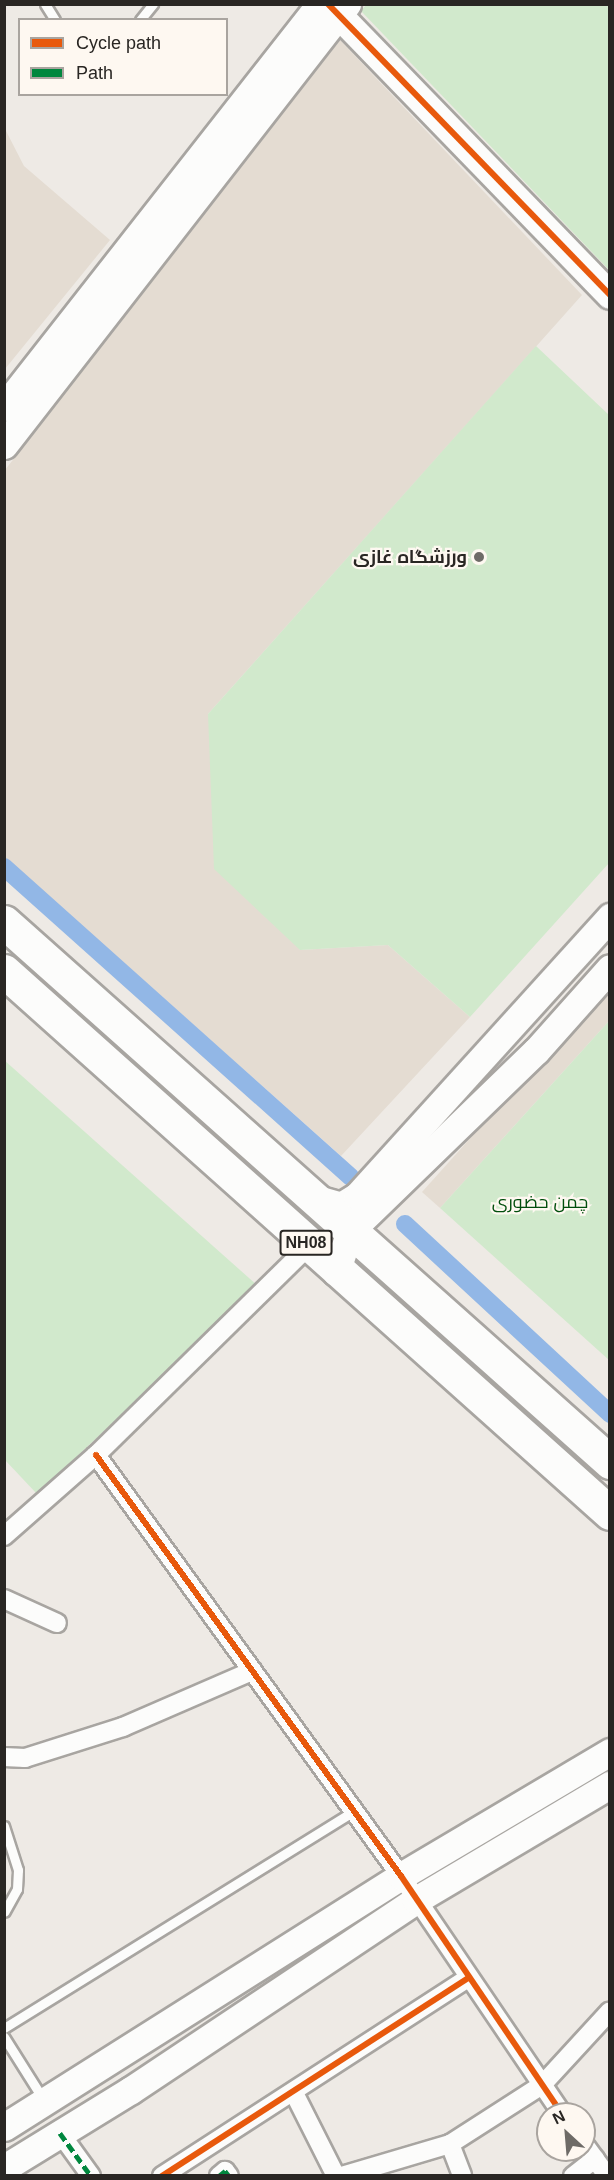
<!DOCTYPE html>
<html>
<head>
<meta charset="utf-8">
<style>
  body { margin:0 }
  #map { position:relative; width:614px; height:2180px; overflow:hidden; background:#eeeae5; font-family:Helvetica,Cairo,sans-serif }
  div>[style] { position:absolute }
  .built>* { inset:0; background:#e4dcd2 }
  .green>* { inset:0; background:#d1e9cc }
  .canal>* { height:18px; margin:-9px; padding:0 9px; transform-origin:9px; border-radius:9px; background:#92b7e6 }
  .roads { filter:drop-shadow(2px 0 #a8a5a1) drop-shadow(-2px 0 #a8a5a1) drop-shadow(0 2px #a8a5a1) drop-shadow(0 -2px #a8a5a1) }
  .lane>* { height:9px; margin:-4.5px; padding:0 4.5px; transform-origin:4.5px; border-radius:4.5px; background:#fcfcfb }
  .street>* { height:18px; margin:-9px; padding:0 9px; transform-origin:9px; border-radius:9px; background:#fcfcfb }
  .secondary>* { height:27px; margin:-13.5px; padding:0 13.5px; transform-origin:13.5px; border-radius:13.5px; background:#fcfcfb }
  .highway>* { height:33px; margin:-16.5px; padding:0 16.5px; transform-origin:16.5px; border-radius:16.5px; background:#fcfcfb }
  .quiet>* { height:4.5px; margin-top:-2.25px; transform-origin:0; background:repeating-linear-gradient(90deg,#00873e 0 9px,transparent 0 13.5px) }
  .cycleway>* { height:6px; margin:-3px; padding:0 3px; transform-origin:3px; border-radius:3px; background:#e8590c }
  .dots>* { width:16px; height:16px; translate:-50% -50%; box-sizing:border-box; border:3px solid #fef8f1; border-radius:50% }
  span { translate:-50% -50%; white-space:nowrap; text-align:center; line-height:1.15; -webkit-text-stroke:4.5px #fef8f1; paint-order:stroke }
  .shield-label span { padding:2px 4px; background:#fef8f1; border:2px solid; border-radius:4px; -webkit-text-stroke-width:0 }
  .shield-label { font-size:16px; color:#292623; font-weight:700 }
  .poi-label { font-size:18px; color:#292623; font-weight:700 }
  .right { translate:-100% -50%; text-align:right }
  .park-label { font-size:18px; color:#014e0c }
  .frame { position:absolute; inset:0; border:6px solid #292623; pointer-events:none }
  .legend { position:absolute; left:18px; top:18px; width:210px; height:78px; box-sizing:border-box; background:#fef8f1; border:2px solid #a9a49f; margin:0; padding:8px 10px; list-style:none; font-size:18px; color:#292623 }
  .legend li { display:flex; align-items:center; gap:12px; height:30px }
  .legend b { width:30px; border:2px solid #a9a49f }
  .north { position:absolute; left:536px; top:2102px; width:60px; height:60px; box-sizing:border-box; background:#fef8f1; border:2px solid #a9a49f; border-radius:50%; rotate:334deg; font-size:16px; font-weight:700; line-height:24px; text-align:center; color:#292623 }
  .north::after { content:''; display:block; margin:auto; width:21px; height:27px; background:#6e6b67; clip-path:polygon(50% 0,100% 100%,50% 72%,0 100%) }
</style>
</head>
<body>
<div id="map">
  <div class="built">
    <i style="clip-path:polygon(340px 40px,582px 295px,208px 714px,300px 950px,388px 945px,470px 1017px,341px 1156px,5px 857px,5px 470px)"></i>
    <i style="clip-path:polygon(4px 127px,24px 166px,110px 240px,5px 369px)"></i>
    <i style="clip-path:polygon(609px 984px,609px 1021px,440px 1208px,422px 1192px)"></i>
  </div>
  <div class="green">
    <i style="clip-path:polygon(366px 5px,609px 5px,609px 270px,361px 11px)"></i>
    <i style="clip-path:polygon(536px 346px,609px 415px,609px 863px,470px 1017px,388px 945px,300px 950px,214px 869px,208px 714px)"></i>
    <i style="clip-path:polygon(609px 1021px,609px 1360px,440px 1208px)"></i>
    <i style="clip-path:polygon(4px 1060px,258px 1286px,37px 1494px,5px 1460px)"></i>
  </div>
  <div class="canal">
    <i style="left:4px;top:867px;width:465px;rotate:41.8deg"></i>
    <i style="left:405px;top:1224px;width:280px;rotate:42.8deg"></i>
  </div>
  <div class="roads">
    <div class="lane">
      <i style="left:45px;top:4px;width:19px;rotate:58deg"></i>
      <i style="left:140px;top:20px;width:21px;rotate:-51deg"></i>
      <i style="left:4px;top:1826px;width:46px;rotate:72.3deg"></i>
      <i style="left:18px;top:1870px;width:19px;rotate:93deg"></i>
      <i style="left:17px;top:1889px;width:26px;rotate:119deg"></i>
      <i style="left:4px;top:2028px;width:410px;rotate:-31.8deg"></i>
      <i style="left:4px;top:2037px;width:73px;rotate:57.8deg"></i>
    </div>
    <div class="street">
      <i style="left:96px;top:1455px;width:520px;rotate:54.08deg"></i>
      <i style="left:401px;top:1876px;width:287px;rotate:55.9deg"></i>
      <i style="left:4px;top:1536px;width:123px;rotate:-41.4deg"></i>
      <i style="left:96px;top:1455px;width:298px;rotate:-44.5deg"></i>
      <i style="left:4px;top:1599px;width:58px;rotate:24.4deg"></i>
      <i style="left:4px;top:1757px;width:21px;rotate:3deg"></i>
      <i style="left:25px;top:1758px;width:103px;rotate:-17.6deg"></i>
      <i style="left:123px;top:1727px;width:141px;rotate:-23.5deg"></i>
      <i style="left:294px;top:2093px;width:93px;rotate:63.2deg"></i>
      <i style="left:60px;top:2133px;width:53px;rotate:54.2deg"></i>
      <i style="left:450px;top:2144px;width:34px;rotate:69deg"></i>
      <i style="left:584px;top:2144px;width:39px;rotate:54deg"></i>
      <i style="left:162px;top:2176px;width:364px;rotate:-32.9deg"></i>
      <i style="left:219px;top:2176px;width:8px;rotate:-40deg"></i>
      <i style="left:225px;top:2171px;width:6px;rotate:51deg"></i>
      <i style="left:342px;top:2176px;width:113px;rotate:-16.5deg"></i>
      <i style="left:450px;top:2144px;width:109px;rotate:-32.7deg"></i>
      <i style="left:542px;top:2085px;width:100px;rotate:-47.4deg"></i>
      <i style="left:573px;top:2176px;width:28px;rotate:-38deg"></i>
    </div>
    <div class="secondary">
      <i style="left:328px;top:4px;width:405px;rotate:45.9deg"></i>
      <i style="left:4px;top:407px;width:512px;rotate:-51.9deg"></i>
      <i style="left:4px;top:445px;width:559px;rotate:-52.13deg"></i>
      <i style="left:310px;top:1197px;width:32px;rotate:16deg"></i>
      <i style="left:341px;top:1206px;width:19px;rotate:-32deg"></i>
      <i style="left:357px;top:1196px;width:377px;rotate:-47.8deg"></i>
      <i style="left:336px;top:1272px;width:43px;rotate:-71.1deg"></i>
      <i style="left:350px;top:1231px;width:259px;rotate:-44.1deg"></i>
      <i style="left:536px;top:1051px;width:111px;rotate:-48.3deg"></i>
      <i style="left:4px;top:2127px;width:470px;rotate:-32.3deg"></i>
      <i style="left:401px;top:1876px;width:243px;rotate:-30.7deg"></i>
      <i style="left:4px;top:2168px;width:149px;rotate:-31.6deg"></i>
      <i style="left:131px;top:2090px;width:343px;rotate:-33.7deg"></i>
      <i style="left:416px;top:1900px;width:226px;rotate:-30.7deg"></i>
    </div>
    <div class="highway">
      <i style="left:4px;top:922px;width:812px;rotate:41.7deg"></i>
      <i style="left:4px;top:971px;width:813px;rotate:41.81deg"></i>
    </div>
  </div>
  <div class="quiet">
    <i style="left:60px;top:2133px;width:53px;rotate:54.2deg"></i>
    <i style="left:219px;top:2176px;width:8px;rotate:-40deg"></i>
    <i style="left:225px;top:2171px;width:6px;rotate:51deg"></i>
  </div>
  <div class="cycleway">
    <i style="left:328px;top:4px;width:405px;rotate:45.9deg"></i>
    <i style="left:96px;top:1455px;width:520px;rotate:54.08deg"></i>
    <i style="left:401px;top:1876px;width:287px;rotate:55.9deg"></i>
    <i style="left:162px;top:2176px;width:364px;rotate:-32.9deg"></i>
  </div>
  <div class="dots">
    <i style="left:479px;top:557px;background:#6e6b67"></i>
  </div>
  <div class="shield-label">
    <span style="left:306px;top:1243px">NH08</span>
  </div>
  <div class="poi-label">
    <span class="right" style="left:467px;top:557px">ورزشگاه غازی</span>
  </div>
  <div class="park-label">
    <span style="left:540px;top:1202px">چمن حضوری</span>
  </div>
  <div class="frame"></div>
  <ul class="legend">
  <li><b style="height:8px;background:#e8590c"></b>Cycle path</li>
  <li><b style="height:8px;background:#00873e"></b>Path</li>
  </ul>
  <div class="north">N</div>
</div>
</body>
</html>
